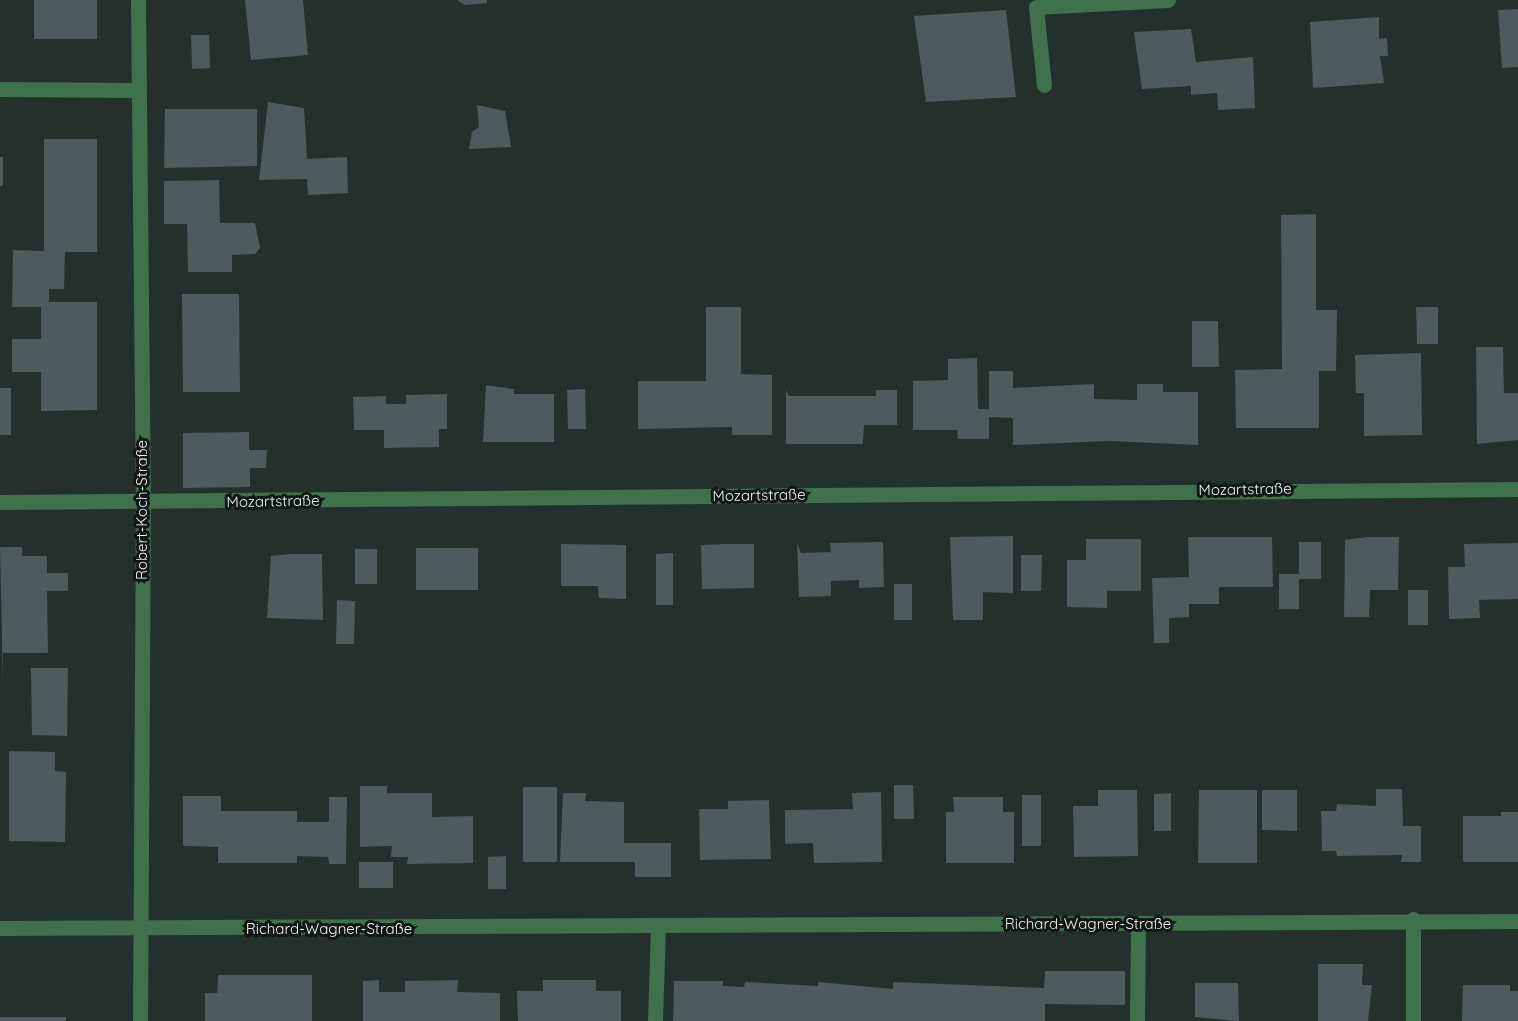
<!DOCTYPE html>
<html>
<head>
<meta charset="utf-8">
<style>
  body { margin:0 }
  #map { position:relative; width:1518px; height:1021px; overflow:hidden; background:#24302c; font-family:Quicksand,sans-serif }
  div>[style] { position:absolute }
  .building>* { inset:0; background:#4c5b5b }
  .street>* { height:15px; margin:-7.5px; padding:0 7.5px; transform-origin:7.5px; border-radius:7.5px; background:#3f714c }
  span { translate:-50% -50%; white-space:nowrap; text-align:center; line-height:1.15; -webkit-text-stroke:6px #111715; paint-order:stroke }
  .street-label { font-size:15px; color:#eaf2ef }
</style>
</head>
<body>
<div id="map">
  <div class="building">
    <i style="clip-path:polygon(34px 0,97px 0,97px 39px,34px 39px)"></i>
    <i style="clip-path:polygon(245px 0,303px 0,308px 55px,251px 60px)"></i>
    <i style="clip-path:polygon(457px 0,487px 0,487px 3px,465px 5px)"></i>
    <i style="clip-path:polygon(1518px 9px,1518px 67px,1502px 68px,1498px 10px)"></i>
    <i style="clip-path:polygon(1006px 10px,1016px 97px,926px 102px,914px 16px)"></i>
    <i style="clip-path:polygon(1379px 17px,1379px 39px,1387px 38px,1388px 56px,1380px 56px,1384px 83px,1313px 88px,1310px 22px)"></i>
    <i style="clip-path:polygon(1191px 29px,1196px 62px,1253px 57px,1255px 108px,1218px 110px,1217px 93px,1191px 95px,1191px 86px,1142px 89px,1134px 32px)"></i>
    <i style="clip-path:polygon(191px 35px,209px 35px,210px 68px,192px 69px)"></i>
    <i style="clip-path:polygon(268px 102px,304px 108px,307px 159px,347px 157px,348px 193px,308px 195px,307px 179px,259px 180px)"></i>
    <i style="clip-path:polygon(477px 105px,505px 111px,511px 147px,469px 149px,472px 132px,479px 127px)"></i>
    <i style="clip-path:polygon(165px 109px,257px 109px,257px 166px,164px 168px)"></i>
    <i style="clip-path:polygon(44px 139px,97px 139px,97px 252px,65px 252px,64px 289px,49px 289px,49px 302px,97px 302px,97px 410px,41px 411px,41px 372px,12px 372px,12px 339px,41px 339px,41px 307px,12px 307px,13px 250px,44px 251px)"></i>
    <i style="clip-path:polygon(0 157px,3px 157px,3px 186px,0 186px)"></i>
    <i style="clip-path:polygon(219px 180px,220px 223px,255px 223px,260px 248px,255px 254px,232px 255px,232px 272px,188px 272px,187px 224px,164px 224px,164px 181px)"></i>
    <i style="clip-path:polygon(1316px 214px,1316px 310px,1337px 310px,1336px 371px,1319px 371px,1319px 428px,1236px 428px,1235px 370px,1282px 369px,1281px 215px)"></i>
    <i style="clip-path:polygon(182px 294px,239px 294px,240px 392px,183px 392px)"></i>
    <i style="clip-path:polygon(706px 307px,741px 307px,741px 374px,772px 375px,772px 435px,732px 435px,732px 427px,638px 429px,638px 381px,706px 381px)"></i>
    <i style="clip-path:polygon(1416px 307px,1438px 307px,1438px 344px,1417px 344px)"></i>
    <i style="clip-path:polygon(1192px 321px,1218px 321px,1219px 367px,1192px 367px)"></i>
    <i style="clip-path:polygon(1476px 347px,1503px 347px,1504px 393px,1518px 393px,1518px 440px,1477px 444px)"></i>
    <i style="clip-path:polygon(1421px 353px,1422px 435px,1364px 436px,1364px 393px,1356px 393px,1355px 355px)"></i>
    <i style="clip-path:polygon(977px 358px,978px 409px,989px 409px,989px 371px,1013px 371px,1013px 388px,1094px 384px,1094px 399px,1137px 400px,1137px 384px,1163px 384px,1163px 392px,1198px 392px,1198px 445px,1109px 441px,1013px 445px,1013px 418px,989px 417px,989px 439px,958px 439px,957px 430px,913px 430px,913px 381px,948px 380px,948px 359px)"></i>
    <i style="clip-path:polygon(486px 385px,514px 389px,514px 394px,554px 394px,554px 442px,483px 442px)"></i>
    <i style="clip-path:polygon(0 388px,11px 388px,11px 435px,0 435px)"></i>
    <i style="clip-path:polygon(585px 389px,586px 429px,568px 429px,567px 390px)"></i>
    <i style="clip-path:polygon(786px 390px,789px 396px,876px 396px,876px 390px,897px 390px,897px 425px,864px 425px,863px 444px,786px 444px)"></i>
    <i style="clip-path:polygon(447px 394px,447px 429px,439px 429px,439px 447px,384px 448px,384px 430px,354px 430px,353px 397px,386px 396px,386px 404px,406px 404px,406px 395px)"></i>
    <i style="clip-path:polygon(249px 432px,249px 450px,267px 450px,266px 468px,250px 468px,250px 487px,183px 488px,183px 433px)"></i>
    <i style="clip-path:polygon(1013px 536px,1013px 593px,983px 592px,983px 620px,953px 620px,950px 537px)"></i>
    <i style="clip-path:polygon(1188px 537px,1272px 537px,1273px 587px,1219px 587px,1219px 604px,1189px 604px,1189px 617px,1169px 618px,1169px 643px,1154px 643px,1152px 578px,1189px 577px)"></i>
    <i style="clip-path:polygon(1367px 537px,1399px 537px,1398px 590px,1370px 590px,1369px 617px,1344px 617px,1345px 540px)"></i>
    <i style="clip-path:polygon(1086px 539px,1141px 539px,1141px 591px,1107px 591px,1107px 608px,1067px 607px,1067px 560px,1086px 560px)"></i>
    <i style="clip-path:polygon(883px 542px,884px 587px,859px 588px,859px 580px,831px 581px,831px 596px,799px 597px,797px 543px,801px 553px,831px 552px,830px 543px)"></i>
    <i style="clip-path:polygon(1299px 542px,1321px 542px,1321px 579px,1299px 579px,1299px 609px,1279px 609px,1279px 574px,1299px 574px)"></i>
    <i style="clip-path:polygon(1518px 543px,1518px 599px,1479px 600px,1480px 618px,1449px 619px,1448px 567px,1465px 567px,1464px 544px)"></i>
    <i style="clip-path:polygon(561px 544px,626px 545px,626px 599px,599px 598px,598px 586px,561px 586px)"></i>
    <i style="clip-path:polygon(724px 544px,754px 544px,754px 588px,702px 589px,701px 545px)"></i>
    <i style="clip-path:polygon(0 547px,22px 547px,22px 556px,47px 556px,47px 573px,68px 573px,68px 591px,47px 591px,48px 653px,3px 653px,3px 685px)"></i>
    <i style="clip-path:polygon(416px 548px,478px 548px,478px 590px,416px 590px)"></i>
    <i style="clip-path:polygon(355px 549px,377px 549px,377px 584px,355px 584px)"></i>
    <i style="clip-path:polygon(673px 553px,673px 605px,656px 605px,656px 554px)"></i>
    <i style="clip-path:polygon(290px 554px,322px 554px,323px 620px,267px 618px,271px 556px)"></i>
    <i style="clip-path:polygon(1021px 555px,1042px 555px,1041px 591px,1021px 591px)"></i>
    <i style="clip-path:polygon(894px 584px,912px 584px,912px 620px,894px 620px)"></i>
    <i style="clip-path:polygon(1408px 590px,1428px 590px,1428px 625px,1408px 625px)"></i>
    <i style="clip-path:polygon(337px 600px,355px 601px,354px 644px,336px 644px)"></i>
    <i style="clip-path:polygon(31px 668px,68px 668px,67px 736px,32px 735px)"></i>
    <i style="clip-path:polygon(9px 751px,55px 752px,55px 771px,66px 772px,65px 842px,9px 841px)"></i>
    <i style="clip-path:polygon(894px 785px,913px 785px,914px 819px,894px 819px)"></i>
    <i style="clip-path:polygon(360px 786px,387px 786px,387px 793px,432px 793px,432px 817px,473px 816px,473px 863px,407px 864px,408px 857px,391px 857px,392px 846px,360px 847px)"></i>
    <i style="clip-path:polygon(523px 787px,557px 787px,557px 862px,523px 862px)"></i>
    <i style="clip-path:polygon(1376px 789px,1402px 789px,1403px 826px,1421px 826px,1421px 862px,1401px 862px,1402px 855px,1337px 856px,1336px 851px,1322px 851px,1321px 811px,1336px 811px,1337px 804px,1376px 806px)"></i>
    <i style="clip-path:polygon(1098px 790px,1137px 790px,1138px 856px,1074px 857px,1073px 806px,1098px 806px)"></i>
    <i style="clip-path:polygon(1199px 790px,1257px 790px,1257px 863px,1198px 863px)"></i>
    <i style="clip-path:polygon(1262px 790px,1297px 790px,1297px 831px,1262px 830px)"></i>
    <i style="clip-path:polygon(881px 792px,882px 862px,814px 863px,813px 843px,785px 844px,785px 810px,853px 809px,852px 793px)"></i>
    <i style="clip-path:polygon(563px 793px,586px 793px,585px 801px,624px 802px,624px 843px,671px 843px,671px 877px,635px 877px,635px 862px,560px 862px)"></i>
    <i style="clip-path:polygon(1171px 793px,1171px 831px,1154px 831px,1154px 794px)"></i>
    <i style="clip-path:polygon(1022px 795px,1041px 795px,1041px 846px,1022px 846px)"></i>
    <i style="clip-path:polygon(183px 796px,221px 796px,221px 811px,297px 811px,297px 822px,329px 822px,329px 797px,347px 797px,346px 864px,329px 864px,328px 857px,297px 856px,297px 863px,218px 863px,218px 847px,183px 846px)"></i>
    <i style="clip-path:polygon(953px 797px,1003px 797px,1003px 812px,1014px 812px,1014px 863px,946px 863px,946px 812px,954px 812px)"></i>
    <i style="clip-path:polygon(769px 800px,771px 859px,700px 860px,699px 809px,728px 809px,728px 801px)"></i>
    <i style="clip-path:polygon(1501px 812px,1518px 812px,1518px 862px,1463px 862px,1463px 816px,1501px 816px)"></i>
    <i style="clip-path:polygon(506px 856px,506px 889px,488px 889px,488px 857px)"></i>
    <i style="clip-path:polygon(359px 862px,393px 862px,393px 888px,359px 888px)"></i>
    <i style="clip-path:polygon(1318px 964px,1363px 964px,1362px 985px,1372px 985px,1368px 1021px,1318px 1021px)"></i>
    <i style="clip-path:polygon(1045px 971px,1125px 971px,1125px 1005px,1045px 1004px,1045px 1021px,673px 1021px,674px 981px,723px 981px,723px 986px,744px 987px,745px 982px,818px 986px,818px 982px,893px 989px,893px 982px,1044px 988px)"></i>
    <i style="clip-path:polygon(218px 975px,312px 975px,312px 1021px,205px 1021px,205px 993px,217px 993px)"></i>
    <i style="clip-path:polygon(379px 980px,379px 992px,405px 992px,405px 981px,458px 980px,457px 992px,500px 993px,500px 1021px,363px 1021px,363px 981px)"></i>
    <i style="clip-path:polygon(543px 980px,596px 980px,596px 991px,621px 991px,621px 1021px,518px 1021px,517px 991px,543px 991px)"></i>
    <i style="clip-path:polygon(1195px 983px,1238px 983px,1239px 1021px,1195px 1017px)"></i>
    <i style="clip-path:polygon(1463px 985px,1510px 985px,1510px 991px,1518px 991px,1518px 1021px,1462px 1021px)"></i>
    <i style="clip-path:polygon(0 1017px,66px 1017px,66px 1021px,0 1021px)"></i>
  </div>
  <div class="street">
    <i style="left:138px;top:0;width:502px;rotate:89.43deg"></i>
    <i style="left:143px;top:502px;width:519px;rotate:90.33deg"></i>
    <i style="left:1044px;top:85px;width:78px;rotate:-95.9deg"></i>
    <i style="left:1036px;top:7px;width:132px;rotate:-3deg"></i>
    <i style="left:0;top:89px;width:137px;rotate:0.4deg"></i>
    <i style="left:0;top:502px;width:1518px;rotate:-0.49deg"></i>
    <i style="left:0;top:928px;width:1518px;rotate:-0.26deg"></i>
    <i style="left:655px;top:1021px;width:95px;rotate:-88.2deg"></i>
    <i style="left:1137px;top:1021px;width:97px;rotate:-89.4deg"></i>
    <i style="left:1413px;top:1021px;width:102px;rotate:-90deg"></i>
  </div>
  <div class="street-label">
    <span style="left:1245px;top:489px;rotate:-1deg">Mozartstraße</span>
    <span style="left:759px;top:495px;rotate:-1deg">Mozartstraße</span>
    <span style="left:273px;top:501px;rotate:-1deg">Mozartstraße</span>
    <span style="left:142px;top:510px;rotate:-90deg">Robert-Koch-Straße</span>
    <span style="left:1088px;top:924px">Richard-Wagner-Straße</span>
    <span style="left:329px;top:929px">Richard-Wagner-Straße</span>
  </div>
</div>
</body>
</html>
